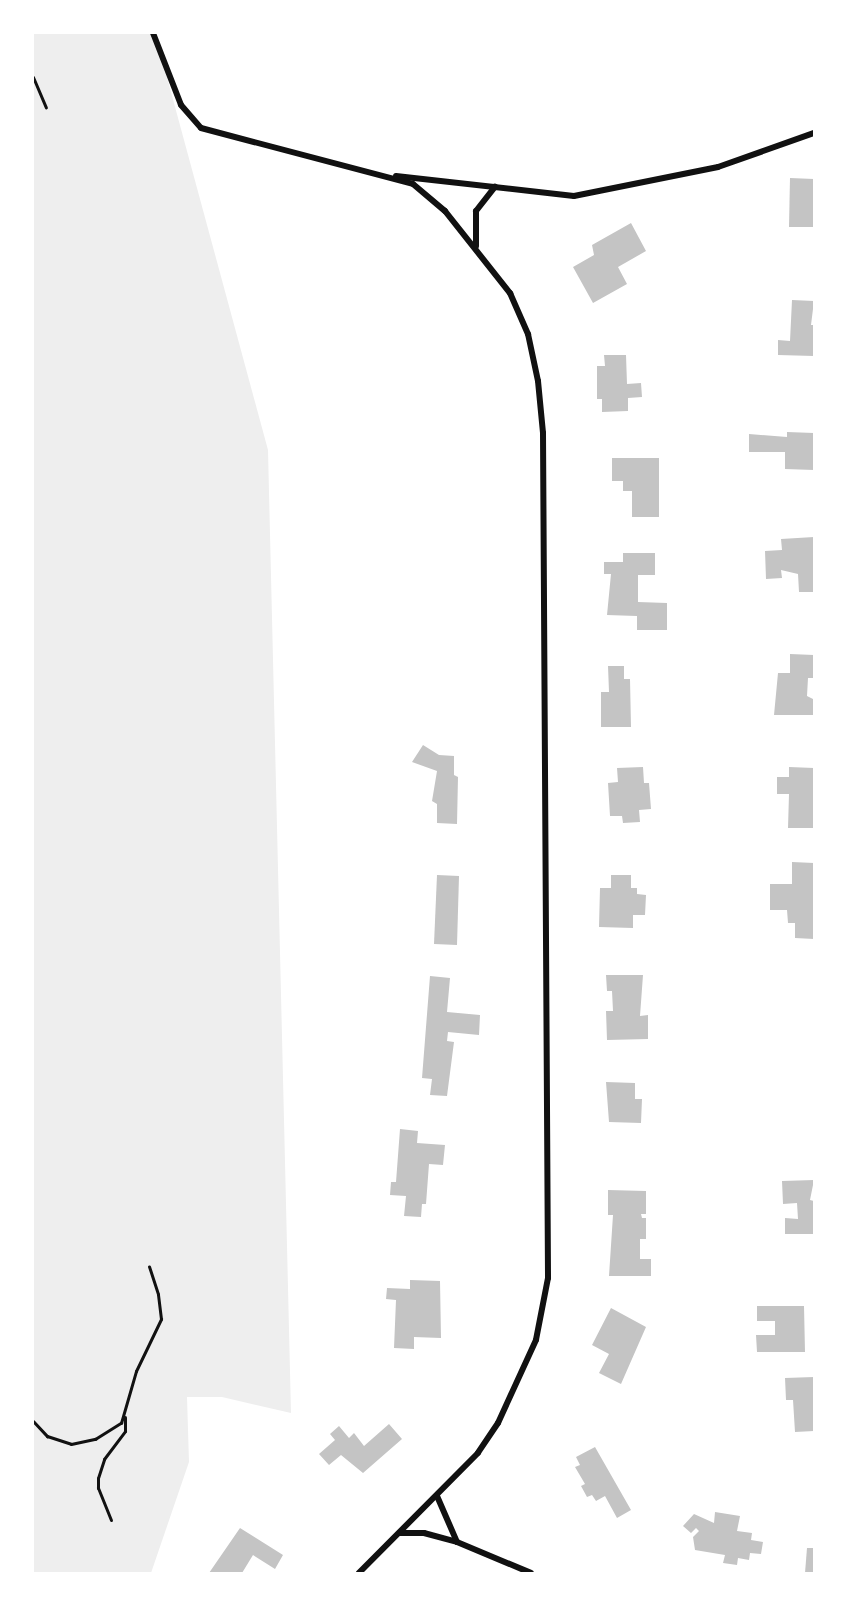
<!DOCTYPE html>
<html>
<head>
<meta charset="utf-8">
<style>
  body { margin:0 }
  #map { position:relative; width:847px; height:1606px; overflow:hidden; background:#fff; font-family:"Roboto Condensed",sans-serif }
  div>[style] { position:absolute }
  .green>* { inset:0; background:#eee }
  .building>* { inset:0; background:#c4c4c4 }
  .service>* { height:3px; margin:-1.5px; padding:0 1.5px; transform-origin:1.5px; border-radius:1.5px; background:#111 }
  .minor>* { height:6px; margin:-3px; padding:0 3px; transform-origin:3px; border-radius:3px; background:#111 }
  span { translate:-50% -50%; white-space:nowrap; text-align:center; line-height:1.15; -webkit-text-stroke:6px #fff; paint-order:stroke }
  .frame { position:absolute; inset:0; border:34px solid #fff; pointer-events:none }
</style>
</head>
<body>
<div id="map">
  <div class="green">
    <i style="clip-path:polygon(33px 33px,155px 33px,268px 450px,291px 1413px,222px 1397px,187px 1397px,189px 1462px,151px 1573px,33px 1573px)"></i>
  </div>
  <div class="building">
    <i style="clip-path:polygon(790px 178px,814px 179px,814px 227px,789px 227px)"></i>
    <i style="clip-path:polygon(631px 223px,646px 251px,618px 267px,627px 284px,593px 303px,573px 267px,594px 255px,592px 245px)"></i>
    <i style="clip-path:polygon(792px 300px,814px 301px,811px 325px,814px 325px,814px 356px,778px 355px,778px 340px,790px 341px)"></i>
    <i style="clip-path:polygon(604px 355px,626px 355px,627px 384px,641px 383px,642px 397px,628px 398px,628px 411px,602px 412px,602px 399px,597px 399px,597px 366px,605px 366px)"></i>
    <i style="clip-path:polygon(787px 432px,814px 433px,814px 470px,785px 469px,785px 452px,749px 452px,749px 434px,787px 437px)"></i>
    <i style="clip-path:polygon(612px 458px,659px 458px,659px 517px,632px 517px,632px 491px,623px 491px,623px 481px,612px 481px)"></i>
    <i style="clip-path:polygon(814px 537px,814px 592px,799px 592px,798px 574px,781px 570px,782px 578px,766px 579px,765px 551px,782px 550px,781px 539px)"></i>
    <i style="clip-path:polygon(623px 553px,655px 553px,655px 575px,638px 575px,638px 602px,667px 603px,667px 630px,637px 630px,637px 616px,607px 615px,611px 574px,604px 574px,604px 562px,623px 562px)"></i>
    <i style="clip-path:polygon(790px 654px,814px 655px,814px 678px,808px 678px,807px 696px,813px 699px,813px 715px,774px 715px,778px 673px,790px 673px)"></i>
    <i style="clip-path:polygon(608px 666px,624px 666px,624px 679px,630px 679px,631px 727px,601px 727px,601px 692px,609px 692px)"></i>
    <i style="clip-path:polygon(423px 745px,439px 755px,454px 756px,454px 775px,458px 777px,457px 824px,437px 823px,437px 804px,432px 801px,437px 771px,412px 762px)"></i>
    <i style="clip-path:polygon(643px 767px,644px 783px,649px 783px,651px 809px,639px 810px,640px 822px,623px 823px,622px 816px,610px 816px,608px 783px,618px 782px,617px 768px)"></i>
    <i style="clip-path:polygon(789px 767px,814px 768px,814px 828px,788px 828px,789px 794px,777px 794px,777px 777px,789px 777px)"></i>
    <i style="clip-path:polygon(792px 862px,814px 863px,814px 939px,795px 938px,795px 923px,788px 923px,787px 910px,770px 910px,770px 884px,792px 884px)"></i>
    <i style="clip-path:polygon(437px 875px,459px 876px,457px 945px,434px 944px)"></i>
    <i style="clip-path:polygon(611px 875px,631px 875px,631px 888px,637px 888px,637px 894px,646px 895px,645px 915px,633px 915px,633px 928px,599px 927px,600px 888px,611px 888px)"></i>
    <i style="clip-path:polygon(606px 975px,643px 975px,640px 1016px,648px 1015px,648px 1039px,607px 1040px,606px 1011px,613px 1011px,612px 991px,607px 991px)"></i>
    <i style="clip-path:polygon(430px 976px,450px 978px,447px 1012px,480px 1015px,479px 1035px,448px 1032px,447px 1041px,454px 1042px,447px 1096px,430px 1095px,432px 1079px,422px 1078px)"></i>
    <i style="clip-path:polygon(606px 1082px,635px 1083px,635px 1099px,642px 1099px,641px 1123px,609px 1122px)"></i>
    <i style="clip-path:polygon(400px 1129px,418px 1131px,417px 1143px,445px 1145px,443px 1165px,429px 1164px,426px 1204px,422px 1204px,421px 1217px,404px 1216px,406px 1196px,390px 1195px,391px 1182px,396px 1182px)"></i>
    <i style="clip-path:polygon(814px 1180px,810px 1200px,814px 1201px,814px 1234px,785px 1234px,785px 1218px,798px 1219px,797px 1203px,783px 1204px,782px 1181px)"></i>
    <i style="clip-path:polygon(608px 1190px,646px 1191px,646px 1214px,641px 1214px,642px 1218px,646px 1218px,646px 1239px,640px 1239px,640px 1259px,651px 1259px,651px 1276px,609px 1276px,613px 1215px,608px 1215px)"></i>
    <i style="clip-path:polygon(410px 1280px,440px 1281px,441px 1338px,414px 1337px,414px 1349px,394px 1348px,396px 1300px,386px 1299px,387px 1288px,410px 1289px)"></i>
    <i style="clip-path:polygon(757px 1306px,804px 1306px,805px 1352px,757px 1352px,756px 1335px,775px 1335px,775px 1321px,757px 1321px)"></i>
    <i style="clip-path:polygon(611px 1308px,646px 1327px,621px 1384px,599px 1373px,609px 1354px,592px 1345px)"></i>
    <i style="clip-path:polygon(814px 1377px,814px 1431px,795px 1432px,793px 1400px,786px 1400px,785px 1378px)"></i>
    <i style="clip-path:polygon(389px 1424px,402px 1439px,363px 1473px,341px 1455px,329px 1465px,319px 1454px,335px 1440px,330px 1434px,339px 1426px,349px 1438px,354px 1433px,364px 1446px)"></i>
    <i style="clip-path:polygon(595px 1447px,631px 1510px,617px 1518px,605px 1496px,596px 1501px,592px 1495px,587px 1497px,581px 1486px,585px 1484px,575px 1467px,580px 1465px,576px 1457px)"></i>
    <i style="clip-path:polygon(715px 1512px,740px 1516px,737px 1531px,752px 1533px,751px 1540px,763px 1542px,761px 1554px,750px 1553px,749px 1560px,738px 1558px,737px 1565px,723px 1563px,725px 1555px,695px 1550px,693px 1537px,699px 1531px,696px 1528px,691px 1533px,683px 1526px,694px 1514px,714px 1523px)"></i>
    <i style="clip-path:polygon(240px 1528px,283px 1555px,275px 1569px,253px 1555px,242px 1573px,209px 1573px)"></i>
    <i style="clip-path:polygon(807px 1548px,814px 1548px,814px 1573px,805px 1573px)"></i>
  </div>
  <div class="service">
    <i style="left:33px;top:77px;width:33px;rotate:67deg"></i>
    <i style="left:33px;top:1421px;width:21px;rotate:47deg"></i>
    <i style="left:47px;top:1436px;width:25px;rotate:18deg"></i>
    <i style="left:71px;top:1444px;width:25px;rotate:-12deg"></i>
    <i style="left:95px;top:1439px;width:31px;rotate:-32deg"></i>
    <i style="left:121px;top:1423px;width:54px;rotate:-73.9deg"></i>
    <i style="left:136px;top:1371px;width:58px;rotate:-64.3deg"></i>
    <i style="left:161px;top:1319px;width:25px;rotate:-97deg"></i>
    <i style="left:158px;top:1294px;width:29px;rotate:-108deg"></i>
    <i style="left:111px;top:1520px;width:35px;rotate:-112deg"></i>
    <i style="left:98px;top:1488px;width:10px;rotate:-90deg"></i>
    <i style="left:98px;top:1478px;width:20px;rotate:-72deg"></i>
    <i style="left:104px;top:1459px;width:35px;rotate:-53deg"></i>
    <i style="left:125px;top:1431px;width:14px;rotate:-90deg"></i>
  </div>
  <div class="minor">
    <i style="left:153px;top:33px;width:77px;rotate:68.7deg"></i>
    <i style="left:181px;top:105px;width:30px;rotate:49deg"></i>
    <i style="left:201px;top:128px;width:219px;rotate:14.8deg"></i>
    <i style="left:413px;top:184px;width:42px;rotate:40.2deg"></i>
    <i style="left:445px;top:211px;width:105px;rotate:51.6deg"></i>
    <i style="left:510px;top:293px;width:45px;rotate:66.3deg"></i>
    <i style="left:528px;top:334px;width:48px;rotate:78deg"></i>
    <i style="left:538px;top:381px;width:52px;rotate:84.5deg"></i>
    <i style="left:543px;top:433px;width:845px;rotate:89.66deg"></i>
    <i style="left:548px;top:1278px;width:63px;rotate:101deg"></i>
    <i style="left:536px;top:1340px;width:91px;rotate:114.6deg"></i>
    <i style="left:498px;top:1423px;width:36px;rotate:124deg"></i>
    <i style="left:478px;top:1453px;width:169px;rotate:134.8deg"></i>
    <i style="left:396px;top:176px;width:179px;rotate:6.4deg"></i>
    <i style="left:574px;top:196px;width:147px;rotate:-11.4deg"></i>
    <i style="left:718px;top:167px;width:102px;rotate:-19.5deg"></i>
    <i style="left:476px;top:246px;width:35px;rotate:-90deg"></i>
    <i style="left:476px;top:211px;width:31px;rotate:-52deg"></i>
    <i style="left:437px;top:1496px;width:50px;rotate:66.5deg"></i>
    <i style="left:400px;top:1533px;width:24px"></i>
    <i style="left:424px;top:1533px;width:34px;rotate:15deg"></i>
    <i style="left:457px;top:1542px;width:80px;rotate:22.7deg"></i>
  </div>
  <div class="frame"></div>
</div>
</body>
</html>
